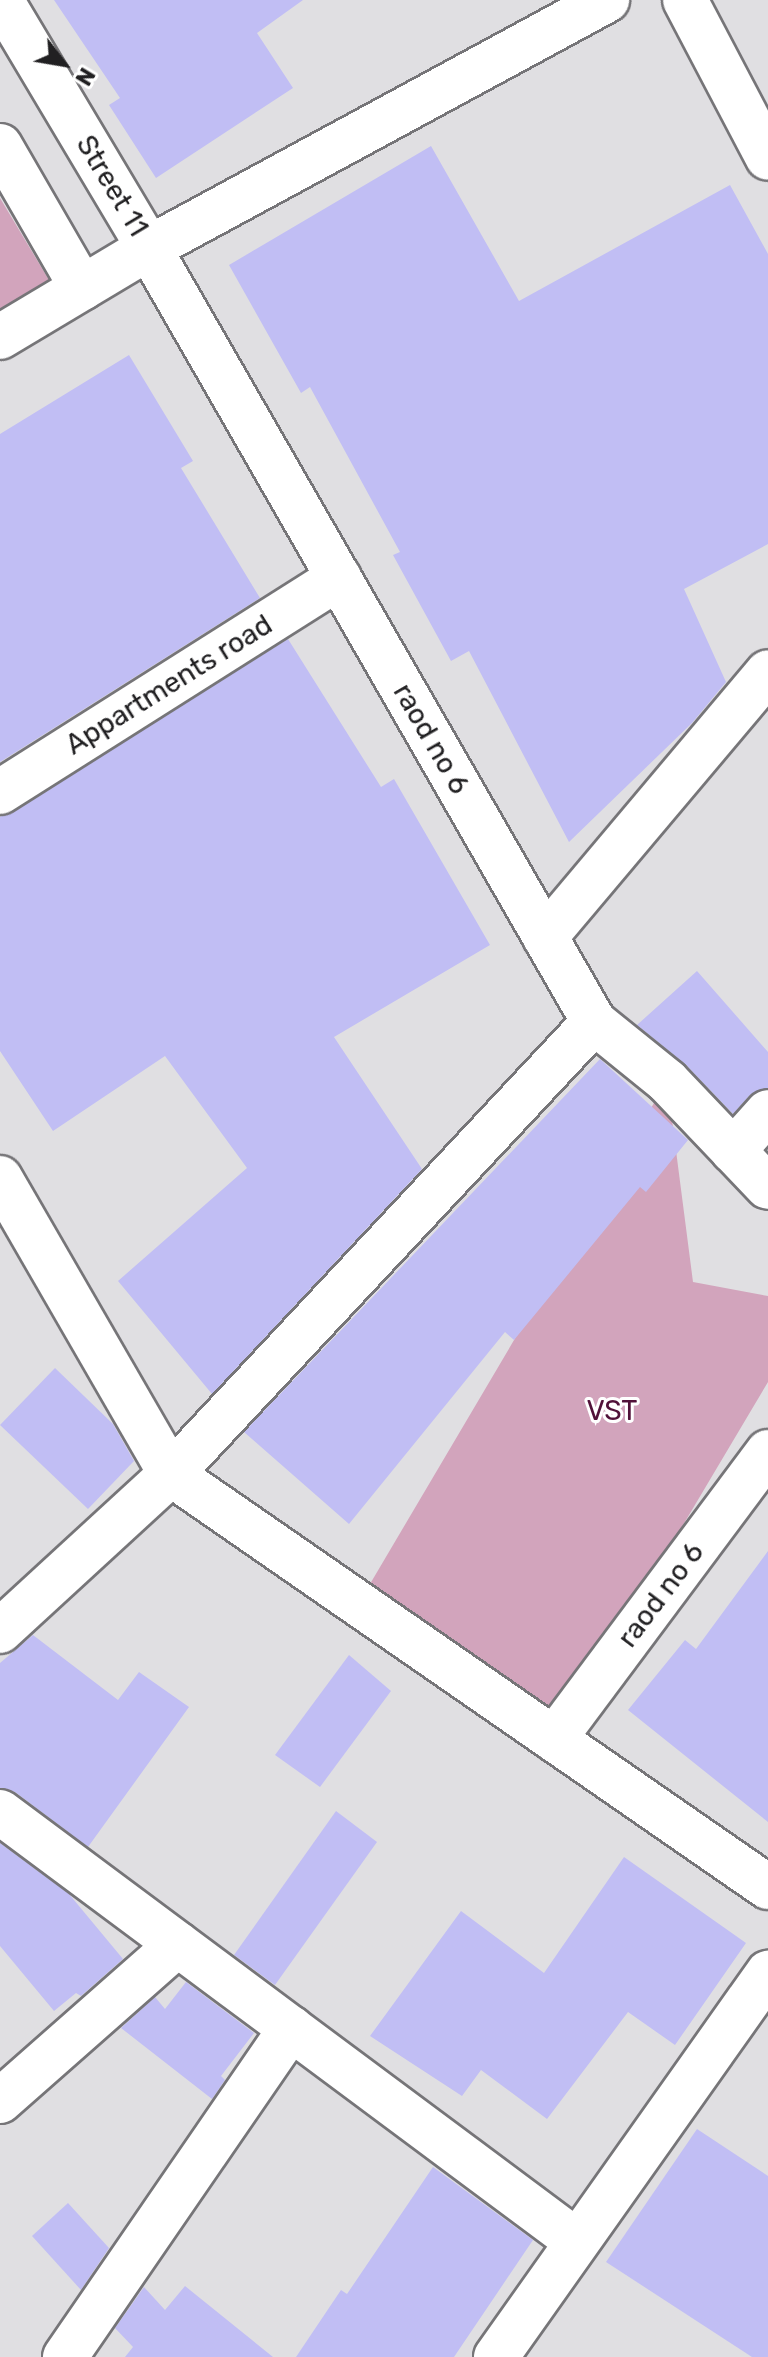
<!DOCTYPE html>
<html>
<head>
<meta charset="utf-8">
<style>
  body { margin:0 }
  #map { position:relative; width:768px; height:2357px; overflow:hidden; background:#e0dfe2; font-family:Rubik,sans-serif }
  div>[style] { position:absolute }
  .green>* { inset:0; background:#d2a4bc }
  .building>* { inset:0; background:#c1bef4 }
  .roads { filter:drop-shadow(2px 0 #767578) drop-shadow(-2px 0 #767578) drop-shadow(0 2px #767578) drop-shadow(0 -2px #767578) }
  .street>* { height:44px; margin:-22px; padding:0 22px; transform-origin:22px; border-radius:22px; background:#fff }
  span { translate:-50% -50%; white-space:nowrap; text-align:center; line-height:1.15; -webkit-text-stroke:6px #fff; paint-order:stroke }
  .street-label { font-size:28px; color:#212022 }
  .park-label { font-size:28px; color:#511139 }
  .north { position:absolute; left:24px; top:24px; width:80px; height:80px; -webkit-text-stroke:6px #fff; paint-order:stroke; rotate:121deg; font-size:22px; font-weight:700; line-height:32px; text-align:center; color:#212022 }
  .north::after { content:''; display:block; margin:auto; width:28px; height:36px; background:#212022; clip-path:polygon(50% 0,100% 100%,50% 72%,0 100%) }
</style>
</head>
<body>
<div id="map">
  <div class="green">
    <i style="clip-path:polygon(0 198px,49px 280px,0 309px)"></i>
    <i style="clip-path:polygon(667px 1081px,693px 1282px,768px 1296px,768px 1382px,563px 1727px,357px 1606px)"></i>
  </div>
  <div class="building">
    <i style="clip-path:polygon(54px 0,303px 0,257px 33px,293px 88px,156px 178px,109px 105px,120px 98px)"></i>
    <i style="clip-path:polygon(431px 146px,519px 301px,730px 185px,768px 254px,768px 544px,684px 589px,726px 682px,692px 723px,569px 842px,469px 651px,451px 661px,393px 555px,400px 552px,310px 387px,301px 393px,229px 265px)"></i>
    <i style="clip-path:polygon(129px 355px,193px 461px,181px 468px,260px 598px,0 762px,0 434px)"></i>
    <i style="clip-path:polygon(288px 639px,381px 787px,394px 779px,490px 945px,334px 1037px,422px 1169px,212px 1394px,118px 1281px,247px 1168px,165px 1056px,53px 1131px,0 1051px,0 817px)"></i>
    <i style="clip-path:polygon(697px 971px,768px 1052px,768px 1088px,750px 1095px,733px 1114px,685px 1064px,637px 1025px)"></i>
    <i style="clip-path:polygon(600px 1059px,688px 1140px,646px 1192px,640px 1187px,514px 1340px,505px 1332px,349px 1524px,244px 1432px)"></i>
    <i style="clip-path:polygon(55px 1368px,113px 1424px,134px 1461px,88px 1509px,0 1425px)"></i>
    <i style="clip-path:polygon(768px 1551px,768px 1822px,628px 1710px,685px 1640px,696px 1649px)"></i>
    <i style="clip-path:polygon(33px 1635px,118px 1700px,139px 1672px,189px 1707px,88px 1847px,15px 1792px,0 1788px,0 1663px)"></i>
    <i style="clip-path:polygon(349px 1655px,391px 1691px,320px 1787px,275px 1755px)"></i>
    <i style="clip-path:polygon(336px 1811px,377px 1842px,275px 1985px,234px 1955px)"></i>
    <i style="clip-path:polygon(0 1843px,69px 1894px,123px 1959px,81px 1996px,76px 1993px,54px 2011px,0 1946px)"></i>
    <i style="clip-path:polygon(624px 1857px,746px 1943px,675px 2045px,628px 2012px,547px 2119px,481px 2070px,462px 2096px,370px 2036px,461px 1911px,544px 1973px)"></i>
    <i style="clip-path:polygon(186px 1982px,254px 2033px,221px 2076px,225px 2080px,212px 2099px,121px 2028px,155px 1997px,165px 2009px)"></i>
    <i style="clip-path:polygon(697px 2129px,768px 2176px,768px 2357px,752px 2357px,606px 2262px)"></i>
    <i style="clip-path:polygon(433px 2167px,533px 2240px,454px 2357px,296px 2357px,341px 2290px,347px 2294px)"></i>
    <i style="clip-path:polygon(68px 2203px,109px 2248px,81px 2290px,32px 2236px)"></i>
    <i style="clip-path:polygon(185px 2286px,273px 2357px,125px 2357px,133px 2347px,115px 2328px,144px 2287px,165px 2310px)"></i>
  </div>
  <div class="roads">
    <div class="street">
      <i style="left:1px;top:0;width:289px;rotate:59.2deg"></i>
      <i style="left:149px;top:248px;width:893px;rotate:60.1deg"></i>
      <i style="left:594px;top:1022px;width:94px;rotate:38.9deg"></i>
      <i style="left:667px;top:1081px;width:146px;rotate:46.4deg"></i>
      <i style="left:685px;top:0;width:178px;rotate:62.3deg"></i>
      <i style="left:0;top:146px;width:164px;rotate:60deg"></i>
      <i style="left:0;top:337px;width:174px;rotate:-30.9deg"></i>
      <i style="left:149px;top:248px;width:521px;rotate:-28.43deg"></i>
      <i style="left:0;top:792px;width:401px;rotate:-32.3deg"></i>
      <i style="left:545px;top:937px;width:346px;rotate:-49.9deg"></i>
      <i style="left:733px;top:1151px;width:52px;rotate:-48.1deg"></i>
      <i style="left:0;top:1178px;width:342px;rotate:60deg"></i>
      <i style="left:171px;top:1474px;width:726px;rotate:34.68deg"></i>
      <i style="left:0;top:1631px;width:232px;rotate:-42.6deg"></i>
      <i style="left:171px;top:1474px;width:619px;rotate:-46.9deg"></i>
      <i style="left:554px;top:1739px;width:358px;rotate:-53.3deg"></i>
      <i style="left:0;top:1812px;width:717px;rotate:36.66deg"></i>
      <i style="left:0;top:2101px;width:237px;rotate:-41.4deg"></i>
      <i style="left:65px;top:2357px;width:399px;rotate:-55.5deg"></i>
      <i style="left:496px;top:2357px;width:471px;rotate:-54.7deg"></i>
    </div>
  </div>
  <div class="street-label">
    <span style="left:112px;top:186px;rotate:59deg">Street 11</span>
    <span style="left:169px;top:685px;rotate:-32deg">Appartments road</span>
    <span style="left:431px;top:739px;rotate:60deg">raod no 6</span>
    <span style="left:661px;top:1595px;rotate:-53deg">raod no 6</span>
  </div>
  <div class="park-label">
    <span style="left:612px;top:1411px">VST</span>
  </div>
  <div class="north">N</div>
</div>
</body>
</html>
